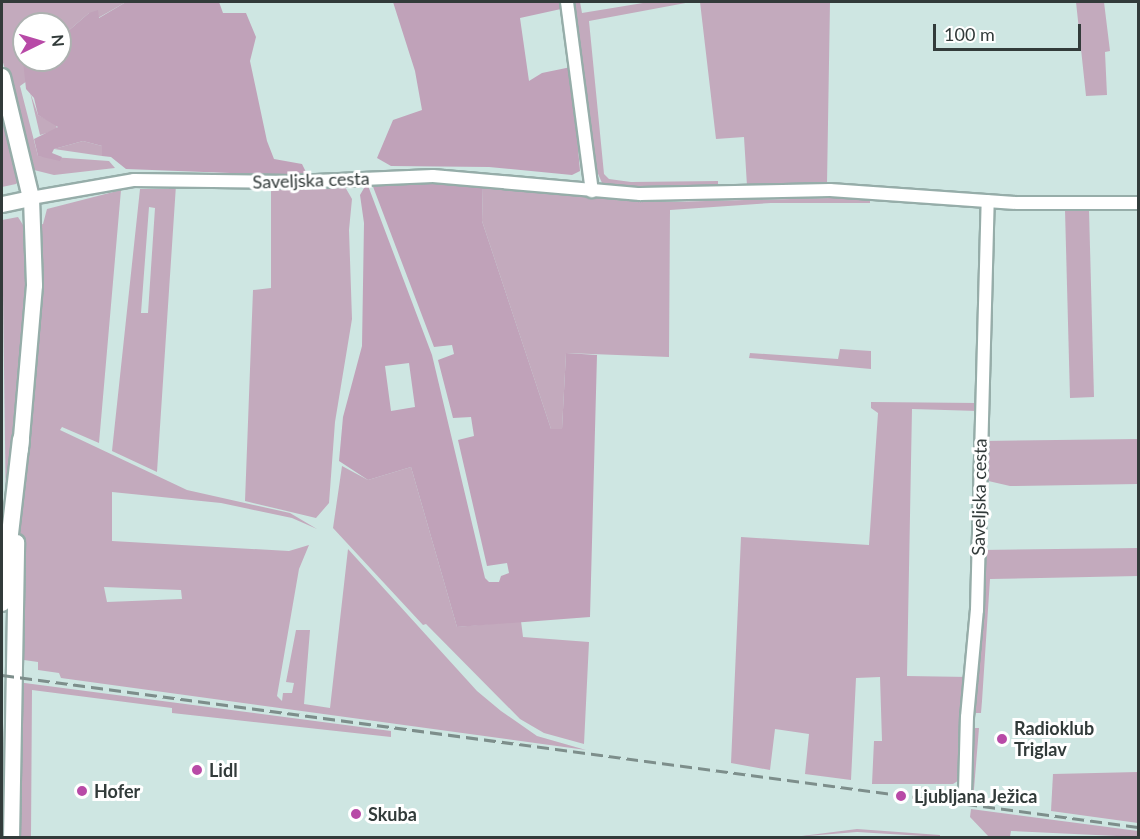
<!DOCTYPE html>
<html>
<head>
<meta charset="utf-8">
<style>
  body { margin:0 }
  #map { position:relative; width:1140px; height:839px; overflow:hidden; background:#cee6e2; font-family:Lato,sans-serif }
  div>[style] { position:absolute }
  .green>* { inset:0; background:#c3aabd }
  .forest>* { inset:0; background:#c0a2b9 }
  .roads { filter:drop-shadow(2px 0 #96ada9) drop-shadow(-2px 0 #96ada9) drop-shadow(0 2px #96ada9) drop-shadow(0 -2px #96ada9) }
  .minor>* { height:12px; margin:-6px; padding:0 6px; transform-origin:6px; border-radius:6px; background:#fff }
  .major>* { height:15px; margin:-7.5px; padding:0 7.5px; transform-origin:7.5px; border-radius:7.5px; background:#fff }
  .highway>* { height:16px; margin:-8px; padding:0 8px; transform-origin:8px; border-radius:8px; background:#fff }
  .rail>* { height:3px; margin-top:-1.5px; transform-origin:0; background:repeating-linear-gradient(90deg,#7d8e8b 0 12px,transparent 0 18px) }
  .dots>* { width:16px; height:16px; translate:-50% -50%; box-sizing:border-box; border:3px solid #fff; border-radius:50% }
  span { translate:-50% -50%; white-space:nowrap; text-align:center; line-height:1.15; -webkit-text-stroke:6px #fff; paint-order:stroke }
  .street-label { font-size:18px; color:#323b3a }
  .poi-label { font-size:18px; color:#323b3a; font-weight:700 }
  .left { translate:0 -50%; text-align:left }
  .frame { position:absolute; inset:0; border:3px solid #323b3a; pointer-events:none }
  .north { position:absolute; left:12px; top:12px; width:60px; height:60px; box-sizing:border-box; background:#fff; border:2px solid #adb1b0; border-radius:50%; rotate:85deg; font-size:16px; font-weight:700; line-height:24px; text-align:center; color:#323b3a }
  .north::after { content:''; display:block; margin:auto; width:21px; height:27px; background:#b84aa7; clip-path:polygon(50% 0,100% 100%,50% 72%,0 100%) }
  .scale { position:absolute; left:933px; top:24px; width:148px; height:27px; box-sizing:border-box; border:3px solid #323b3a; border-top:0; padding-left:8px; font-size:18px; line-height:21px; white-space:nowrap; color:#323b3a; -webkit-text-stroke:4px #fff; paint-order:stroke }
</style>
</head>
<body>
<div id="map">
  <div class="green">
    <i style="clip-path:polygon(2px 2px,126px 2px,98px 18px,89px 13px,60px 38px,60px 24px,24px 24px,27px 81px,20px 86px,38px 156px,109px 161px,115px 168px,54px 175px,34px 170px,2px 59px)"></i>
    <i style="clip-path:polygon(573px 2px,580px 2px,582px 13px,649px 2px,691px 2px,589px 21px,604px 174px,609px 179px,631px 182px,718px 181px,718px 187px,609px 187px,602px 183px,596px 169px)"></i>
    <i style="clip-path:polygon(700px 2px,830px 2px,827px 184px,747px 186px,744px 137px,716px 139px)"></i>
    <i style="clip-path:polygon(1076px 2px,1104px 2px,1110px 51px,1105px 52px,1107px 95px,1086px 96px)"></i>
    <i style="clip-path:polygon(30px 92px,38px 115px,56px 124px,57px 130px,40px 135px)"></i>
    <i style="clip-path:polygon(2px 94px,21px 179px,16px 184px,2px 187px)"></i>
    <i style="clip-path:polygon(83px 141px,102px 146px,102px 156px,54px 149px)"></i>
    <i style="clip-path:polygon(483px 183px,615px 200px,667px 202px,870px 197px,870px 203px,771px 203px,670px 210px,669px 357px,566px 353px,562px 429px,551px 429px,482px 221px)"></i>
    <i style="clip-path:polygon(evenodd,169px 184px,176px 185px,157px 472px,112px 451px,140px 189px,169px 189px,169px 184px,149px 207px,155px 208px,148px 313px,141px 313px,149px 207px)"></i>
    <i style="clip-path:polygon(344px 185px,352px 199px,349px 230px,352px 319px,335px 422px,329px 503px,316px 518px,245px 501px,253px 290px,271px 288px,271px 187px)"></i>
    <i style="clip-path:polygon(evenodd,121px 190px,99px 443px,62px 427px,60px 430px,187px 490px,290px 513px,317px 529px,292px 518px,221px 503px,112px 492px,112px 541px,289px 551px,309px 545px,299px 569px,277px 696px,282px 701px,283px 693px,292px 693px,294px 683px,286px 682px,296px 630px,310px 630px,304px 704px,330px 708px,348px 549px,477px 691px,501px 711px,537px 736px,586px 750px,61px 678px,59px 673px,38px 670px,38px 662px,17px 659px,20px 526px,33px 367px,39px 225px,43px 224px,47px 209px,121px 190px,104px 587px,181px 590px,182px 599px,107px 602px,104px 587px)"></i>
    <i style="clip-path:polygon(1065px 210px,1089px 210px,1094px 397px,1070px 398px)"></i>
    <i style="clip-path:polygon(18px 217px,25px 228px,28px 288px,6px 516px,2px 220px)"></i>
    <i style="clip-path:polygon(840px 349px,871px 351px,871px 369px,749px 358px,750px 353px,838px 359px)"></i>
    <i style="clip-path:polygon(871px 402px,978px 403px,978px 411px,912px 409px,907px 676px,969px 677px,961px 779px,953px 784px,872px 784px,874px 741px,882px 741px,880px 677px,856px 678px,851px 780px,805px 774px,809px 734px,775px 729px,770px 770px,731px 763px,741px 537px,869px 545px,878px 413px,871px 408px)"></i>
    <i style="clip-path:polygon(1138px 439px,1138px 484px,1010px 486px,984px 480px,982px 441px)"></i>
    <i style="clip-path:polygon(342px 466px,368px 480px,411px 467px,457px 627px,521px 621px,523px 637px,589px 642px,584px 744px,544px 733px,520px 719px,426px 624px,423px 625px,333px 528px)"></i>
    <i style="clip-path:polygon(1138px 548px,1138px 576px,990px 579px,982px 701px,981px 713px,976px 713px,973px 708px,981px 550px)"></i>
    <i style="clip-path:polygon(17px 682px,391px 731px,391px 737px,172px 713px,172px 708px,32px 690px,31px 837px,15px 838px)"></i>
    <i style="clip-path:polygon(974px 728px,979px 728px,973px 801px,969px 801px,971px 733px)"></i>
    <i style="clip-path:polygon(1138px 772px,1138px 823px,1051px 811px,1053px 774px)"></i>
    <i style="clip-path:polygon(971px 809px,1138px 831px,1138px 837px,1011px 831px,1010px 837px,989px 837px,970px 817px)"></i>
    <i style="clip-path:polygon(857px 829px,940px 835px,940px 837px,857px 832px,794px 837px)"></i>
  </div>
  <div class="forest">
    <i style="clip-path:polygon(126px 2px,219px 2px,223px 13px,246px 13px,256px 37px,250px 61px,267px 141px,274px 159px,302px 164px,308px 176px,126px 169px,111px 157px,102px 156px,102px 146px,83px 141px,54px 149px,52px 153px,62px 157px,60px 161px,38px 156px,34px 139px,58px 127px,38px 115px,34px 98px,26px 89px,23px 61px,60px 60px,60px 38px,89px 13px,98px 10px,99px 18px)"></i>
    <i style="clip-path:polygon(393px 2px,559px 2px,561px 9px,520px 18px,529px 81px,542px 73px,571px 67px,580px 171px,572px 175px,489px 167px,391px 166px,377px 158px,393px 120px,422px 110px,415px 71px)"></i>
    <i style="clip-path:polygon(evenodd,433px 180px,483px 183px,482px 221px,551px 429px,562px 429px,566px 353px,597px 355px,590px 617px,457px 627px,411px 467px,368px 480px,339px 461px,343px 417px,362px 346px,364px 223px,360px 195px,367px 183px,432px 355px,485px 578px,489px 582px,499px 582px,501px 576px,509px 573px,507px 563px,487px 566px,458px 440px,474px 436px,471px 417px,453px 418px,438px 360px,454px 354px,452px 345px,434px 347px,372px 184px,433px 180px,409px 363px,415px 407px,391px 411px,385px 366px,409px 363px)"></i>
  </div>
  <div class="roads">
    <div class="minor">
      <i style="left:567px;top:2px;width:191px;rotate:82.5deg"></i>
      <i style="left:31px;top:198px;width:105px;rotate:-9.9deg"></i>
      <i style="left:134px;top:180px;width:158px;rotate:0.7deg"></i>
      <i style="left:292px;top:182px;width:141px;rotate:-2.4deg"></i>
      <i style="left:433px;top:176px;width:208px;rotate:5deg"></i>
      <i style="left:640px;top:194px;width:190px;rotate:-1.2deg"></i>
      <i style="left:830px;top:190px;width:188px;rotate:4deg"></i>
      <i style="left:1018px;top:203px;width:120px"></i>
      <i style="left:965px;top:792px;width:75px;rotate:-88.5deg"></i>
      <i style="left:967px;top:717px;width:107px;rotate:-84.7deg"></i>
      <i style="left:977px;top:610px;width:409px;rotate:-88.5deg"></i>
    </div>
    <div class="major">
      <i style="left:2px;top:204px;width:30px;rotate:-12deg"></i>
      <i style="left:31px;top:198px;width:87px;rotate:88deg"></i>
      <i style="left:34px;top:285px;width:165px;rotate:94.9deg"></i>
      <i style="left:11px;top:838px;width:296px;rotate:-89deg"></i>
    </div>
    <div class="highway">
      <i style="left:2px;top:77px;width:124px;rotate:76.5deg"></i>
      <i style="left:2px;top:603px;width:165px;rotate:-83.4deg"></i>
    </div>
  </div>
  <div class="rail">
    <i style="left:2px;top:675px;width:1146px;rotate:7.62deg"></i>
  </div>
  <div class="dots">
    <i style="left:1002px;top:739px;background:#b84aa7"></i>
    <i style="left:197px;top:770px;background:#b84aa7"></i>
    <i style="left:82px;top:791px;background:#b84aa7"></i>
    <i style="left:901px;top:796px;background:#b84aa7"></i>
    <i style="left:356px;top:814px;background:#b84aa7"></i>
  </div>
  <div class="street-label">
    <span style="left:311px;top:180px;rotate:-2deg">Saveljska cesta</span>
    <span style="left:979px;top:497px;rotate:-89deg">Saveljska cesta</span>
  </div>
  <div class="poi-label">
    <span class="left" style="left:1014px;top:739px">Radioklub<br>Triglav</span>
    <span class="left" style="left:209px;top:770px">Lidl</span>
    <span class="left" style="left:94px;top:791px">Hofer</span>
    <span class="left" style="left:914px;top:796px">Ljubljana Ježica</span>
    <span class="left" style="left:368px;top:814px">Skuba</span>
  </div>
  <div class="frame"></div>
  <div class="north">N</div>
  <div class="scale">100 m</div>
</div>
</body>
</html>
